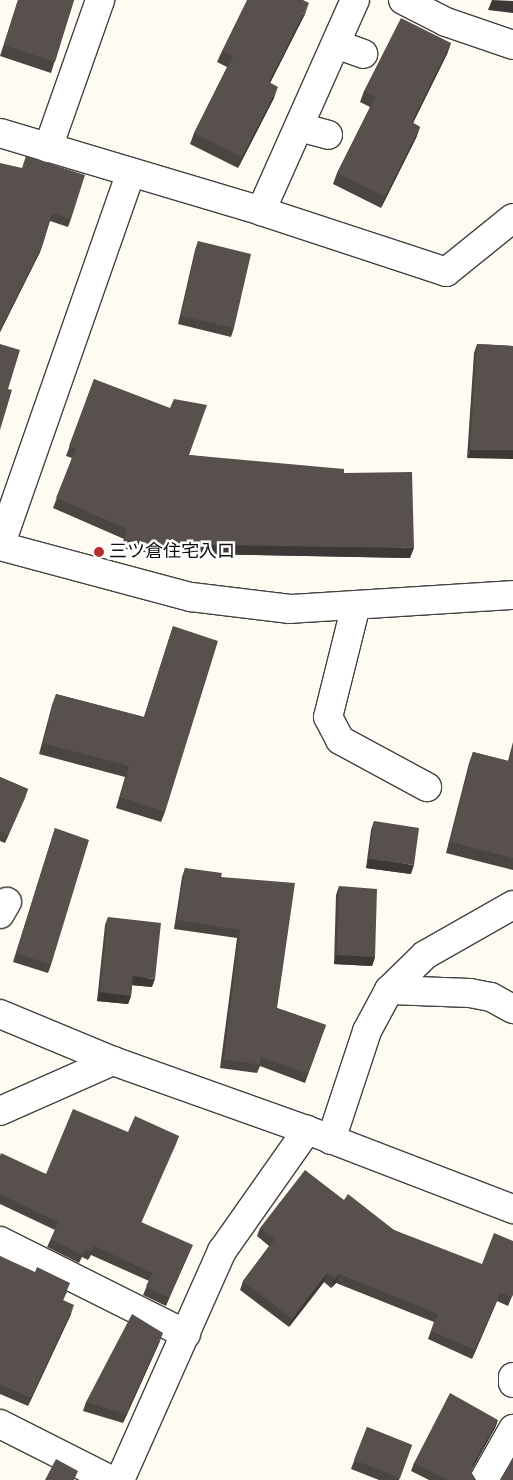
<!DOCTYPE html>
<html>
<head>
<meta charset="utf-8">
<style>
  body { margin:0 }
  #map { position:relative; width:513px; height:1480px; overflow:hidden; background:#fefcf2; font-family:Spectral,"Noto Sans JP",serif }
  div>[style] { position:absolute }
  .roads { filter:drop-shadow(1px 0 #424242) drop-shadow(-1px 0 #424242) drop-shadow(0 1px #424242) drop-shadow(0 -1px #424242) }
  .minor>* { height:28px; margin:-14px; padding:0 14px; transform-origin:14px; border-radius:14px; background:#fff }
  .tertiary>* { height:28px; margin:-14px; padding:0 14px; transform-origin:14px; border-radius:14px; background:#fff }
  .wall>* { inset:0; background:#4b4541 }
  .shaded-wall>* { inset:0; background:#3d3835 }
  .building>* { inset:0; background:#57504c }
  .dots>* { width:14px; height:14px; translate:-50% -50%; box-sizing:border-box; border:2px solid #fff; border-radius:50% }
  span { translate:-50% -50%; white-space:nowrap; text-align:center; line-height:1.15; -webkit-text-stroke:5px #fff; paint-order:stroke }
  .poi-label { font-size:18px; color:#0f0f0f }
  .left { translate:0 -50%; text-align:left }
</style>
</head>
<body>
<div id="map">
  <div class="roads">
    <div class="minor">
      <i style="left:403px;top:0;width:48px;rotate:27.1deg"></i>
      <i style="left:446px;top:22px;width:71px;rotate:18.9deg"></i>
      <i style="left:336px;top:44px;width:29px;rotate:20deg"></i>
      <i style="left:299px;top:127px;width:30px;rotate:15deg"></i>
      <i style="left:0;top:133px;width:272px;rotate:16.6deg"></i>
      <i style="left:261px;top:211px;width:195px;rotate:18.2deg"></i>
      <i style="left:446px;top:272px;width:86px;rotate:-38.9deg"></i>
      <i style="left:48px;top:148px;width:157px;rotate:-70.6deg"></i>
      <i style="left:261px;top:211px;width:231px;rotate:-66deg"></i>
      <i style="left:0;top:546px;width:396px;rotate:-70.7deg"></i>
      <i style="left:356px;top:605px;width:115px;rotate:104deg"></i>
      <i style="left:328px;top:717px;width:26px;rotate:62deg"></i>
      <i style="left:340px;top:740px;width:99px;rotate:28.4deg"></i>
      <i style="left:0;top:914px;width:14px;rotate:-60deg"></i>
      <i style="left:389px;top:990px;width:81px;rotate:2.1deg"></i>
      <i style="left:470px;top:993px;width:21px;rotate:11deg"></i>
      <i style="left:491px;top:997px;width:25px;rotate:29deg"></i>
      <i style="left:331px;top:1140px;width:115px;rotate:-71.7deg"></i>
      <i style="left:367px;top:1031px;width:47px;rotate:-61.8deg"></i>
      <i style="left:389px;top:990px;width:50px;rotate:-44.2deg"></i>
      <i style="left:425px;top:955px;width:101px;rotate:-29.6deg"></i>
      <i style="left:0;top:1241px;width:208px;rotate:26.6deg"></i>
      <i style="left:513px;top:1377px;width:6px;rotate:90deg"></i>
      <i style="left:0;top:1424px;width:124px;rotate:26.8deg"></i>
      <i style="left:120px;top:1480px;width:251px;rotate:-66deg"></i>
      <i style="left:222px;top:1251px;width:148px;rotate:-54.9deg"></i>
      <i style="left:484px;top:1480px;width:59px;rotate:-60.4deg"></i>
    </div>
    <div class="tertiary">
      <i style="left:0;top:546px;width:198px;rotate:15deg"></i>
      <i style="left:191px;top:597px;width:100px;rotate:6.9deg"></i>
      <i style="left:290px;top:609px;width:223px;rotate:-3.6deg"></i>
      <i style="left:0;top:1014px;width:122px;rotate:22.6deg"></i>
      <i style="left:113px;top:1061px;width:206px;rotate:19.6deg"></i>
      <i style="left:307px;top:1130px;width:221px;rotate:21deg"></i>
      <i style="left:0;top:1111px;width:124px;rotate:-23.9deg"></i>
    </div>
  </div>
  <div class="wall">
    <i style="clip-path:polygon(18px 0,74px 0,51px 73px,0 56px)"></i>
    <i style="clip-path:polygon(305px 14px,270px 83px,274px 98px,238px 168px,190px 144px,194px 133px,227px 67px,217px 62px,222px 51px)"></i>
    <i style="clip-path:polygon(451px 43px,447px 54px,413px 123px,420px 127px,416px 138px,381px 208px,333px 184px,337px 173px,370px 107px,360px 102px,364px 91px)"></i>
    <i style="clip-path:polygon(0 163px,71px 219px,68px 227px,50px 221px,40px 252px,0 332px)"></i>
    <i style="clip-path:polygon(198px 241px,234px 328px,231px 337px,178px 324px,195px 250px)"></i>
    <i style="clip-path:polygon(477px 344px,513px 346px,467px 458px,474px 353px)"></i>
    <i style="clip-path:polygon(94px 379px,189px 455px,344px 473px,410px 558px,150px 553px,120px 548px,124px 539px,53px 508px,72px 458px,66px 456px)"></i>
    <i style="clip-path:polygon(173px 626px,165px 812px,161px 822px,116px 808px,125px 777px,39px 754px,52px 705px,56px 694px,144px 717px)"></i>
    <i style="clip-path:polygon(513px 742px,513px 870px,446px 853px,469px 763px,473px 752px,508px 761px)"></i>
    <i style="clip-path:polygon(0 777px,28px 789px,5px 843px,0 841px)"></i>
    <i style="clip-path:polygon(374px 821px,411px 874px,366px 868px,371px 830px)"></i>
    <i style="clip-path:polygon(55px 828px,51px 965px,48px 973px,13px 962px)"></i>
    <i style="clip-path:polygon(185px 868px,221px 877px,277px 1008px,326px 1025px,305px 1083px,260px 1066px,257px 1073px,220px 1068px,237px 938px,174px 929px,182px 877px)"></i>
    <i style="clip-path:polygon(339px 886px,375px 957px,372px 966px,334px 964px,336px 895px)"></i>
    <i style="clip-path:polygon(108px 917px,152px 987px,132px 985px,131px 996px,128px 1004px,97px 1001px,105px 925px)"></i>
    <i style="clip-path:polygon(128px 1132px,179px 1136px,141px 1222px,189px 1253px,166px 1306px,143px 1295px,149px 1281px,91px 1255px,88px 1260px,82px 1257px,79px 1263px,47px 1247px,55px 1230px,0 1204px,0 1156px,46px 1174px)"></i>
    <i style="clip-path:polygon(344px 1200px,394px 1230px,513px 1294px,508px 1306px,497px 1301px,472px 1359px,428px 1339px,434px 1322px,336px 1283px,331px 1288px,324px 1282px,289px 1327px,240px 1290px,243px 1281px,269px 1246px,257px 1236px,260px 1228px)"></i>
    <i style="clip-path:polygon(0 1256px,67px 1292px,63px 1300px,71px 1314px,28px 1406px,0 1394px)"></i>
    <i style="clip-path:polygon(160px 1341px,123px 1423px,83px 1411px,86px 1402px)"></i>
    <i style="clip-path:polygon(498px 1420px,495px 1428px,472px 1469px,471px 1472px,476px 1480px,429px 1480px,411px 1471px,414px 1463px)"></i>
    <i style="clip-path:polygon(367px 1427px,412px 1445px,399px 1480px,379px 1480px,351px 1469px)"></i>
  </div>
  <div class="shaded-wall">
    <i style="clip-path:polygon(492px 0,513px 1px,513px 13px,488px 10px)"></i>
    <i style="clip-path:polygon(309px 3px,305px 14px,265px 93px,269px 82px)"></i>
    <i style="clip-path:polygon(451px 43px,447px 54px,408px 133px,412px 122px)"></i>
    <i style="clip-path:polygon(278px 87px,274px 98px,238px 168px,242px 157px)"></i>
    <i style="clip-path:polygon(420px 127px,416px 138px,381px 208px,385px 197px)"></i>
    <i style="clip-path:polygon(43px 244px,40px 252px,0 332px,0 330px)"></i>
    <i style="clip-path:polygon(470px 450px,513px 450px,513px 459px,467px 458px)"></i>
    <i style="clip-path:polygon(153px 544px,414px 548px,410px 558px,150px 553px)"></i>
    <i style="clip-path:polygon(28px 789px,25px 798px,5px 843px,8px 835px)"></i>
    <i style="clip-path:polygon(369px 859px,414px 865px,411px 874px,366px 868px)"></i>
    <i style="clip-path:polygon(337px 955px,375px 957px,372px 966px,334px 964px)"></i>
    <i style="clip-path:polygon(133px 976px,155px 979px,152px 987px,130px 985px)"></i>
    <i style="clip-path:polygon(100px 992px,131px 996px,128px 1004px,97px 1001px)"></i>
    <i style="clip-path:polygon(179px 1136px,176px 1144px,138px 1230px,141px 1222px)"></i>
    <i style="clip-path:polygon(327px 1273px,324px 1282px,289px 1327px,292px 1319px)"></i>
    <i style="clip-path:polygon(339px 1274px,336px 1283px,331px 1288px,335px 1279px)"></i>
    <i style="clip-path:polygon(500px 1293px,497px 1301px,472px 1359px,475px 1350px)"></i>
    <i style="clip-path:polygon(74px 1305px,71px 1314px,28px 1406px,31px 1398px)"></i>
    <i style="clip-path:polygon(163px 1333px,160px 1341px,123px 1423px,126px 1414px)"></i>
    <i style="clip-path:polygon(498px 1420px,495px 1428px,470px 1473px,473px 1464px)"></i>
  </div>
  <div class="building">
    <i style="clip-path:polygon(18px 0,74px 0,55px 62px,4px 45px)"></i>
    <i style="clip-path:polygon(247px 0,303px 0,309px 3px,269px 82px,278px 87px,242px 157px,194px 133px,233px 57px,222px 51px)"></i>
    <i style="clip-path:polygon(401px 18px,451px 43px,412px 122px,420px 127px,385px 197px,337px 173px,376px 97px,364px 91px)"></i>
    <i style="clip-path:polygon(26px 156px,85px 175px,71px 219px,52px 213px,43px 244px,0 330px,0 163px,22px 168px)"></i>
    <i style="clip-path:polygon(198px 241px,251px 254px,234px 328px,181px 316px)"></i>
    <i style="clip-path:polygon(0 344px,20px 350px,8px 389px,12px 390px,0 430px)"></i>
    <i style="clip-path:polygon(477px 344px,513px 346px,513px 450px,470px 450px)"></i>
    <i style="clip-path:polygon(94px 379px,170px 408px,174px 399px,207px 405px,189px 455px,344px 469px,344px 473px,412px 472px,414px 548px,153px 544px,124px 539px,127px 529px,56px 498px,76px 448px,69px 446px)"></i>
    <i style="clip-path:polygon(173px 626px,218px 641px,165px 812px,120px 797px,129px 766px,43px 743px,56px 694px,144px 717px)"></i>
    <i style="clip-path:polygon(513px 746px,513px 858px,450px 842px,473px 752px,509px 761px)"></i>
    <i style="clip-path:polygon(0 777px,28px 789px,8px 835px,0 831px)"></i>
    <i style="clip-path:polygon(374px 821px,419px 828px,414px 865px,369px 859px)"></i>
    <i style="clip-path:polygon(55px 828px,89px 840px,51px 965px,16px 953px)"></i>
    <i style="clip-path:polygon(185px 868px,222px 873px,221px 877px,295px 883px,277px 1008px,326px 1025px,308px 1074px,261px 1057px,260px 1065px,224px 1059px,240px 930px,177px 920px)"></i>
    <i style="clip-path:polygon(339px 886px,377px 889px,375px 957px,337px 955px)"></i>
    <i style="clip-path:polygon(108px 917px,161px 923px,155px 979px,133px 976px,131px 996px,100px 992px)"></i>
    <i style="clip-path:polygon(73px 1109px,128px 1132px,135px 1116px,179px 1136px,141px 1222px,193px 1245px,169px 1298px,146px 1286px,153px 1273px,94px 1246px,91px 1252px,85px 1249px,82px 1255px,51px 1239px,58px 1222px,0 1194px,0 1156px,1px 1153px,46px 1174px)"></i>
    <i style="clip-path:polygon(305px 1170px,344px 1200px,348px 1194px,394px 1230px,482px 1264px,494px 1233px,513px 1241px,513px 1294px,512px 1297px,500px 1293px,475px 1350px,431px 1331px,438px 1314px,339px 1274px,335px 1279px,327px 1273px,292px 1319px,243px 1281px,275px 1239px,260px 1228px)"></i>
    <i style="clip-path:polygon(0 1256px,35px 1272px,37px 1267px,70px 1283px,63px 1300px,74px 1305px,31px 1398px,0 1384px)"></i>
    <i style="clip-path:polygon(132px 1314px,163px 1333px,126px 1414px,86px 1402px)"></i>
    <i style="clip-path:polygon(450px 1393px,498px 1420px,473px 1464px,471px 1472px,476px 1480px,448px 1480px,414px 1463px)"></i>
    <i style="clip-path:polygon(367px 1427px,412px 1445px,400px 1478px,354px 1460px)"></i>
    <i style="clip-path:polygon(513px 1458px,513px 1480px,500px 1480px)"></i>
    <i style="clip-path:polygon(56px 1459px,78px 1471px,74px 1480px,45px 1480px)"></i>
  </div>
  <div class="dots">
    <i style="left:99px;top:552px;background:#b72e31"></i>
  </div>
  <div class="poi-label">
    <span class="left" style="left:109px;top:552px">三ツ倉住宅入口</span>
  </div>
</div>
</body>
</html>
